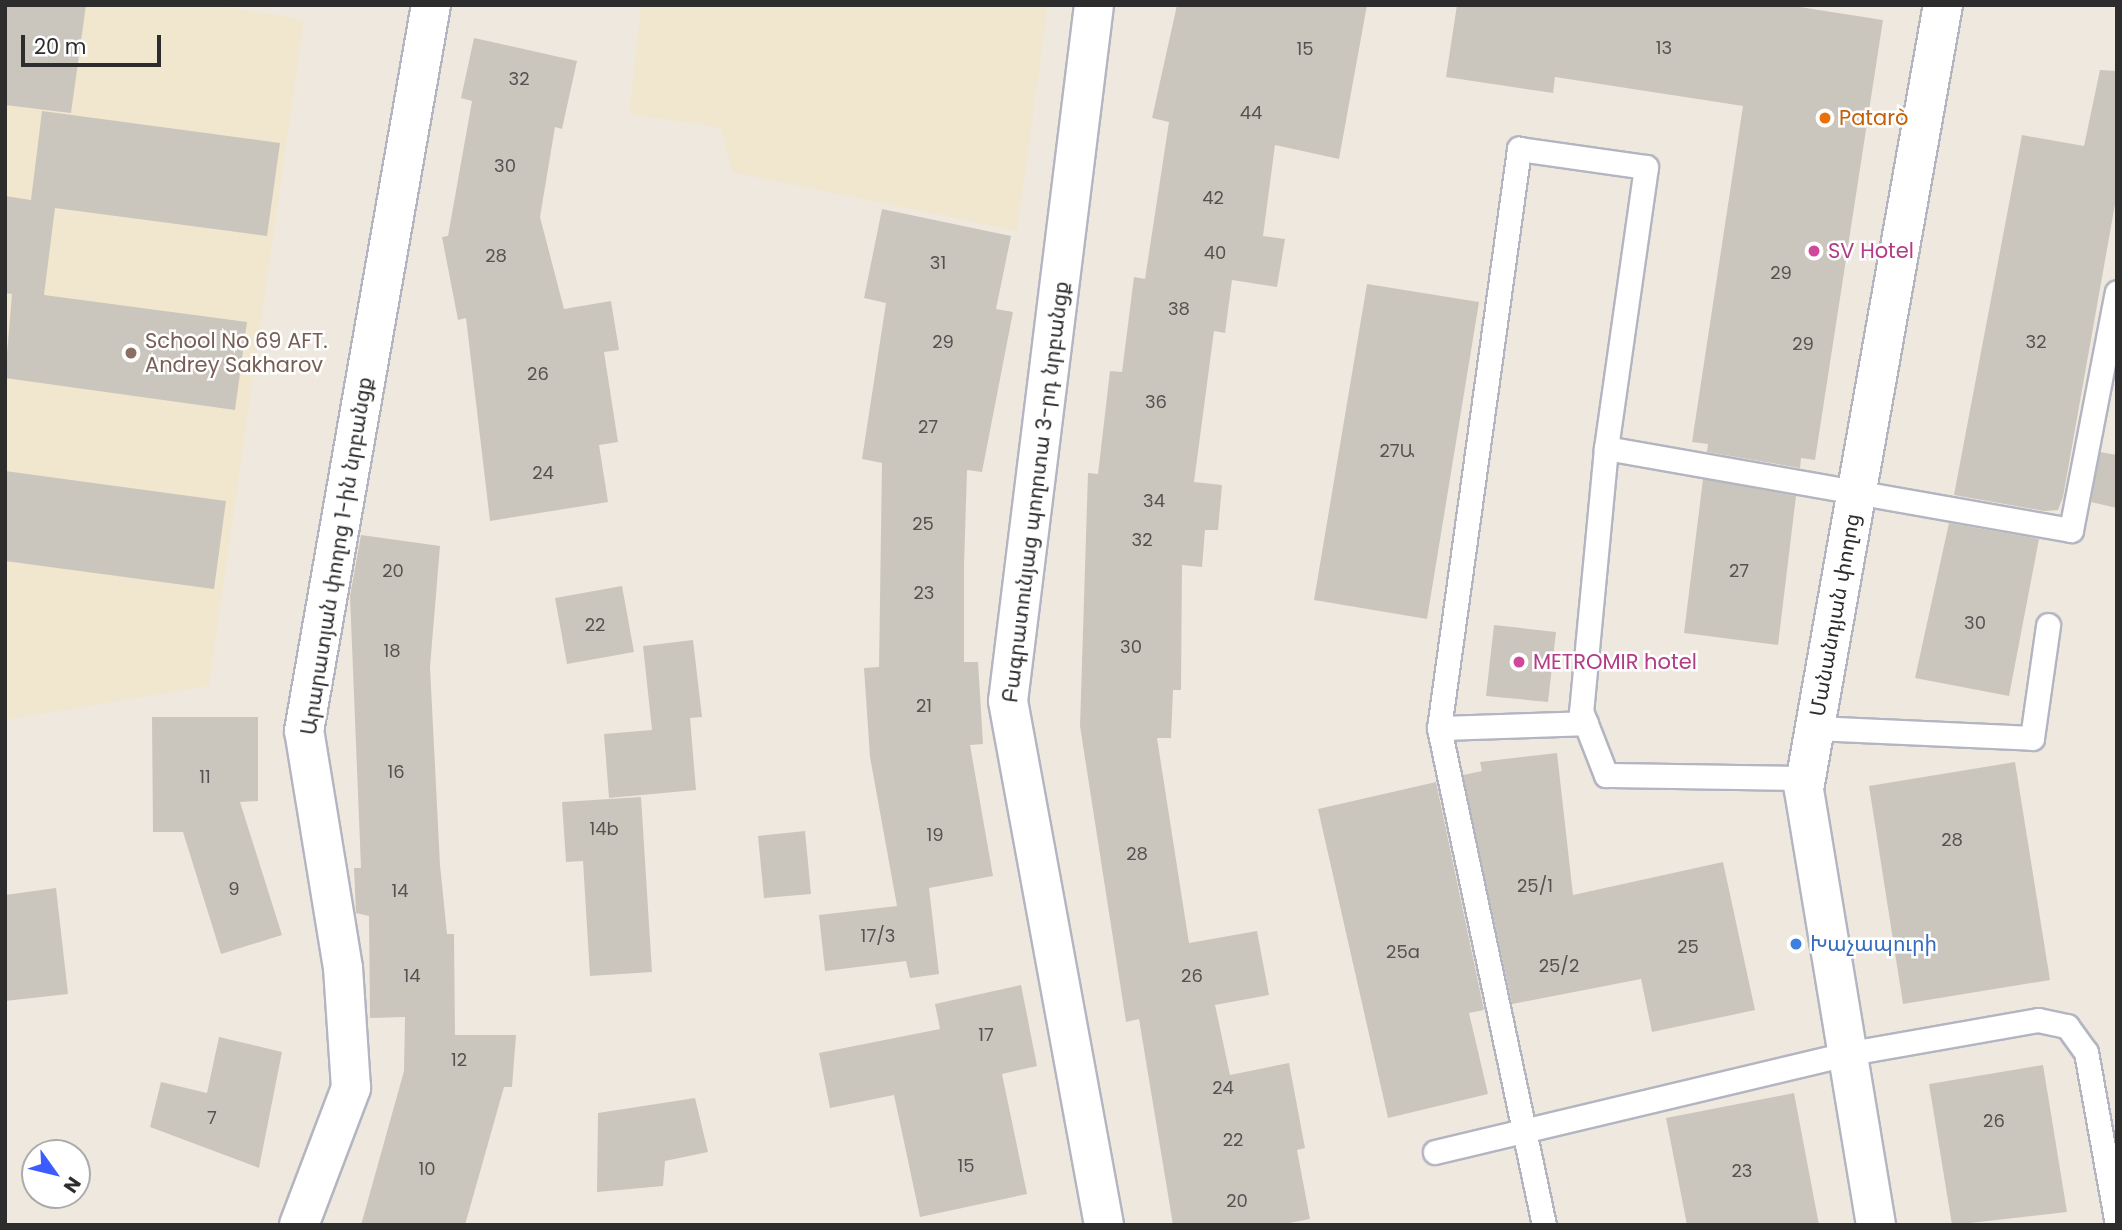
<!DOCTYPE html>
<html>
<head>
<meta charset="utf-8">
<style>
  body { margin:0 }
  #map { position:relative; width:2122px; height:1230px; overflow:hidden; background:#efe8df; font-family:Poppins,"Noto Sans Armenian",sans-serif }
  div>[style] { position:absolute }
  .education>* { inset:0; background:#f1e6ce }
  .building>* { inset:0; background:#cbc6bd }
  .roads { filter:drop-shadow(2px 0 #b3b5c1) drop-shadow(-2px 0 #b3b5c1) drop-shadow(0 2px #b3b5c1) drop-shadow(0 -2px #b3b5c1) }
  .service>* { height:23px; margin:-11.5px; padding:0 11.5px; transform-origin:11.5px; border-radius:11.5px; background:#fff }
  .minor>* { height:38px; margin:-19px; padding:0 19px; transform-origin:19px; border-radius:19px; background:#fff }
  .tertiary>* { height:38px; margin:-19px; padding:0 19px; transform-origin:19px; border-radius:19px; background:#fff }
  .dots>* { width:19px; height:19px; translate:-50% -50%; box-sizing:border-box; border:4px solid #fff; border-radius:50% }
  span { translate:-50% -50%; white-space:nowrap; text-align:center; line-height:1.15; -webkit-text-stroke:5px #fff; paint-order:stroke }
  .number-label { font-size:18px; color:#545351 }
  .number-label span { -webkit-text-stroke-width:0 }
  .food-label { font-size:21px; color:#c56008 }
  .left { translate:0 -50%; text-align:left }
  .hotel-label { font-size:21px; color:#b23c85 }
  .education-label { font-size:21px; color:#785e54 }
  .street-label { font-size:21px; color:#2d2d2d }
  .shop-label { font-size:21px; color:#366cbe }
  .frame { position:absolute; inset:0; border:7px solid #2d2d2d; pointer-events:none }
  .north { position:absolute; left:21px; top:1139px; width:70px; height:70px; box-sizing:border-box; background:#fff; border:2px solid #ababab; border-radius:50%; rotate:124deg; font-size:19px; font-weight:700; line-height:28px; text-align:center; color:#2d2d2d }
  .north::after { content:''; display:block; margin:auto; width:24px; height:32px; background:#3c5cff; clip-path:polygon(50% 0,100% 100%,50% 72%,0 100%) }
  .scale { position:absolute; left:21px; top:35px; width:140px; height:32px; box-sizing:border-box; border:4px solid #2d2d2d; border-top:0; padding-left:9px; font-size:21px; line-height:24px; white-space:nowrap; color:#2d2d2d; -webkit-text-stroke:5px #fff; paint-order:stroke }
</style>
</head>
<body>
<div id="map">
  <div class="education">
    <i style="clip-path:polygon(5px 5px,212px 5px,304px 20px,209px 686px,5px 720px)"></i>
    <i style="clip-path:polygon(641px 5px,1048px 5px,1017px 231px,732px 172px,721px 128px,629px 114px)"></i>
  </div>
  <div class="building">
    <i style="clip-path:polygon(5px 5px,86px 5px,71px 113px,5px 105px)"></i>
    <i style="clip-path:polygon(1177px 5px,1367px 5px,1339px 159px,1275px 145px,1263px 236px,1285px 239px,1277px 287px,1232px 280px,1225px 333px,1214px 331px,1194px 482px,1222px 485px,1218px 530px,1205px 530px,1202px 567px,1182px 565px,1181px 690px,1173px 690px,1171px 738px,1157px 738px,1189px 943px,1257px 931px,1269px 995px,1215px 1005px,1230px 1075px,1289px 1063px,1305px 1148px,1297px 1150px,1310px 1219px,1279px 1225px,1173px 1225px,1139px 1019px,1126px 1022px,1080px 726px,1088px 473px,1098px 474px,1110px 371px,1122px 372px,1134px 277px,1145px 279px,1169px 122px,1152px 118px)"></i>
    <i style="clip-path:polygon(1457px 5px,1787px 5px,1883px 20px,1815px 460px,1801px 458px,1800px 468px,1707px 452px,1708px 444px,1692px 442px,1743px 106px,1555px 77px,1553px 93px,1446px 77px)"></i>
    <i style="clip-path:polygon(474px 38px,577px 61px,562px 129px,555px 127px,540px 217px,564px 309px,611px 301px,619px 350px,604px 352px,618px 442px,599px 445px,608px 502px,490px 521px,466px 318px,458px 320px,442px 237px,448px 236px,472px 101px,461px 98px)"></i>
    <i style="clip-path:polygon(2100px 70px,2117px 71px,2117px 193px,2063px 497px,2058px 510px,2044px 511px,1954px 495px,2022px 135px,2084px 146px)"></i>
    <i style="clip-path:polygon(42px 111px,280px 143px,267px 236px,55px 208px,44px 295px,247px 322px,235px 410px,5px 378px,12px 294px,5px 293px,5px 196px,31px 200px)"></i>
    <i style="clip-path:polygon(882px 209px,1011px 236px,996px 309px,1013px 312px,982px 472px,967px 470px,964px 566px,964px 662px,978px 662px,983px 744px,970px 745px,993px 876px,929px 888px,939px 974px,910px 978px,906px 961px,825px 971px,819px 915px,897px 906px,870px 757px,864px 668px,879px 667px,882px 463px,862px 459px,886px 303px,864px 298px)"></i>
    <i style="clip-path:polygon(1367px 284px,1479px 302px,1427px 619px,1314px 600px)"></i>
    <i style="clip-path:polygon(2100px 452px,2117px 455px,2117px 508px,2091px 502px)"></i>
    <i style="clip-path:polygon(5px 471px,226px 501px,214px 589px,5px 561px)"></i>
    <i style="clip-path:polygon(1703px 479px,1796px 496px,1778px 645px,1684px 633px)"></i>
    <i style="clip-path:polygon(1949px 523px,2039px 539px,2009px 696px,1915px 678px)"></i>
    <i style="clip-path:polygon(361px 535px,440px 546px,430px 667px,440px 865px,447px 934px,454px 934px,455px 1035px,516px 1035px,512px 1087px,504px 1087px,465px 1225px,361px 1225px,404px 1071px,405px 1017px,370px 1018px,369px 916px,356px 913px,354px 868px,361px 868px,350px 596px)"></i>
    <i style="clip-path:polygon(622px 586px,634px 652px,567px 664px,555px 598px)"></i>
    <i style="clip-path:polygon(1494px 625px,1556px 632px,1548px 702px,1486px 696px)"></i>
    <i style="clip-path:polygon(693px 640px,702px 717px,690px 718px,696px 790px,609px 798px,604px 734px,652px 730px,643px 646px)"></i>
    <i style="clip-path:polygon(152px 717px,258px 717px,258px 801px,240px 802px,282px 935px,221px 954px,183px 832px,153px 832px)"></i>
    <i style="clip-path:polygon(1557px 753px,1573px 895px,1723px 862px,1755px 1010px,1652px 1032px,1641px 979px,1512px 1004px,1463px 775px,1482px 771px,1480px 762px)"></i>
    <i style="clip-path:polygon(2015px 762px,2050px 980px,1903px 1004px,1869px 786px)"></i>
    <i style="clip-path:polygon(1436px 782px,1484px 1010px,1469px 1013px,1488px 1094px,1388px 1118px,1318px 809px)"></i>
    <i style="clip-path:polygon(641px 797px,652px 972px,590px 976px,583px 861px,566px 862px,562px 802px)"></i>
    <i style="clip-path:polygon(805px 831px,811px 894px,764px 898px,758px 836px)"></i>
    <i style="clip-path:polygon(56px 888px,68px 994px,5px 1001px,5px 895px)"></i>
    <i style="clip-path:polygon(1021px 985px,1037px 1066px,1002px 1074px,1027px 1194px,920px 1217px,894px 1095px,830px 1108px,819px 1053px,940px 1029px,935px 1004px)"></i>
    <i style="clip-path:polygon(219px 1037px,282px 1052px,259px 1168px,150px 1127px,161px 1082px,207px 1093px)"></i>
    <i style="clip-path:polygon(2043px 1065px,2067px 1212px,1952px 1225px,1929px 1084px)"></i>
    <i style="clip-path:polygon(1794px 1093px,1819px 1225px,1687px 1225px,1666px 1118px)"></i>
    <i style="clip-path:polygon(695px 1098px,708px 1152px,665px 1161px,663px 1186px,597px 1192px,598px 1113px)"></i>
  </div>
  <div class="roads">
    <div class="service">
      <i style="left:1606px;top:448px;width:264px;rotate:95.4deg"></i>
      <i style="left:1581px;top:711px;width:69px;rotate:68.7deg"></i>
      <i style="left:1606px;top:775px;width:199px;rotate:0.9deg"></i>
      <i style="left:1439px;top:728px;width:147px;rotate:-1.9deg"></i>
      <i style="left:1815px;top:728px;width:217px;rotate:2.6deg"></i>
      <i style="left:2032px;top:738px;width:114px;rotate:-81.9deg"></i>
      <i style="left:1435px;top:1152px;width:422px;rotate:-13.4deg"></i>
      <i style="left:1845px;top:1054px;width:196px;rotate:-10deg"></i>
      <i style="left:2038px;top:1020px;width:30px;rotate:12deg"></i>
      <i style="left:2067px;top:1026px;width:32px;rotate:54deg"></i>
      <i style="left:2086px;top:1052px;width:175px;rotate:79.8deg"></i>
      <i style="left:1544px;top:1225px;width:508px;rotate:-101.93deg"></i>
      <i style="left:1439px;top:728px;width:585px;rotate:-82.13deg"></i>
      <i style="left:1519px;top:149px;width:128px;rotate:8.1deg"></i>
      <i style="left:1646px;top:167px;width:284px;rotate:98.1deg"></i>
      <i style="left:1606px;top:448px;width:472px;rotate:10deg"></i>
      <i style="left:2071px;top:530px;width:242px;rotate:-79.1deg"></i>
    </div>
    <div class="minor">
      <i style="left:1094px;top:5px;width:701px;rotate:97.04deg"></i>
      <i style="left:1008px;top:701px;width:533px;rotate:79.62deg"></i>
      <i style="left:299px;top:1225px;width:147px;rotate:-69.2deg"></i>
      <i style="left:351px;top:1088px;width:120px;rotate:-93.8deg"></i>
      <i style="left:343px;top:968px;width:240px;rotate:-99.3deg"></i>
      <i style="left:304px;top:731px;width:737px;rotate:-80.08deg"></i>
    </div>
    <div class="tertiary">
      <i style="left:1876px;top:1225px;width:442px;rotate:-99.4deg"></i>
      <i style="left:1804px;top:789px;width:796px;rotate:-79.95deg"></i>
    </div>
  </div>
  <div class="dots">
    <i style="left:1825px;top:118px;background:#e8710a"></i>
    <i style="left:1814px;top:251px;background:#d1479c"></i>
    <i style="left:131px;top:353px;background:#8d6e63"></i>
    <i style="left:1519px;top:662px;background:#d1479c"></i>
    <i style="left:1796px;top:944px;background:#3f7fe0"></i>
  </div>
  <div class="number-label">
    <span style="left:1664px;top:48px">13</span>
    <span style="left:1305px;top:49px">15</span>
    <span style="left:519px;top:79px">32</span>
    <span style="left:1251px;top:113px">44</span>
    <span style="left:505px;top:166px">30</span>
    <span style="left:1213px;top:198px">42</span>
    <span style="left:1215px;top:253px">40</span>
    <span style="left:496px;top:256px">28</span>
    <span style="left:938px;top:263px">31</span>
    <span style="left:1781px;top:273px">29</span>
    <span style="left:1179px;top:309px">38</span>
    <span style="left:943px;top:342px">29</span>
    <span style="left:2036px;top:342px">32</span>
    <span style="left:1803px;top:344px">29</span>
    <span style="left:538px;top:374px">26</span>
    <span style="left:1156px;top:402px">36</span>
    <span style="left:928px;top:427px">27</span>
    <span style="left:1397px;top:451px">27Ա</span>
    <span style="left:543px;top:473px">24</span>
    <span style="left:1154px;top:501px">34</span>
    <span style="left:923px;top:524px">25</span>
    <span style="left:1142px;top:540px">32</span>
    <span style="left:393px;top:571px">20</span>
    <span style="left:1739px;top:571px">27</span>
    <span style="left:924px;top:593px">23</span>
    <span style="left:1975px;top:623px">30</span>
    <span style="left:595px;top:625px">22</span>
    <span style="left:1131px;top:647px">30</span>
    <span style="left:392px;top:651px">18</span>
    <span style="left:924px;top:706px">21</span>
    <span style="left:396px;top:772px">16</span>
    <span style="left:205px;top:777px">11</span>
    <span style="left:604px;top:829px">14b</span>
    <span style="left:935px;top:835px">19</span>
    <span style="left:1952px;top:840px">28</span>
    <span style="left:1137px;top:854px">28</span>
    <span style="left:1535px;top:886px">25/1</span>
    <span style="left:234px;top:889px">9</span>
    <span style="left:400px;top:891px">14</span>
    <span style="left:878px;top:936px">17/3</span>
    <span style="left:1688px;top:947px">25</span>
    <span style="left:1403px;top:952px">25a</span>
    <span style="left:1559px;top:966px">25/2</span>
    <span style="left:412px;top:976px">14</span>
    <span style="left:1192px;top:976px">26</span>
    <span style="left:986px;top:1035px">17</span>
    <span style="left:459px;top:1060px">12</span>
    <span style="left:1223px;top:1088px">24</span>
    <span style="left:212px;top:1118px">7</span>
    <span style="left:1994px;top:1121px">26</span>
    <span style="left:1233px;top:1140px">22</span>
    <span style="left:966px;top:1166px">15</span>
    <span style="left:427px;top:1169px">10</span>
    <span style="left:1742px;top:1171px">23</span>
    <span style="left:1237px;top:1201px">20</span>
  </div>
  <div class="food-label">
    <span class="left" style="left:1839px;top:118px">Patarò</span>
  </div>
  <div class="hotel-label">
    <span class="left" style="left:1828px;top:251px">SV Hotel</span>
    <span class="left" style="left:1533px;top:662px">METROMIR hotel</span>
  </div>
  <div class="education-label">
    <span class="left" style="left:145px;top:353px">School No 69 AFT.<br>Andrey Sakharov</span>
  </div>
  <div class="street-label">
    <span style="left:1036px;top:492px;rotate:-83deg">Բագրատունյաց պողոտա 3-րդ նրբանցք</span>
    <span style="left:337px;top:556px;rotate:-81deg">Արարատյան փողոց 1-ին նրբանցք</span>
    <span style="left:1835px;top:615px;rotate:-80deg">Մանանդյան փողոց</span>
  </div>
  <div class="shop-label">
    <span class="left" style="left:1810px;top:944px">Խաչապուրի</span>
  </div>
  <div class="frame"></div>
  <div class="north">N</div>
  <div class="scale">20 m</div>
</div>
</body>
</html>
